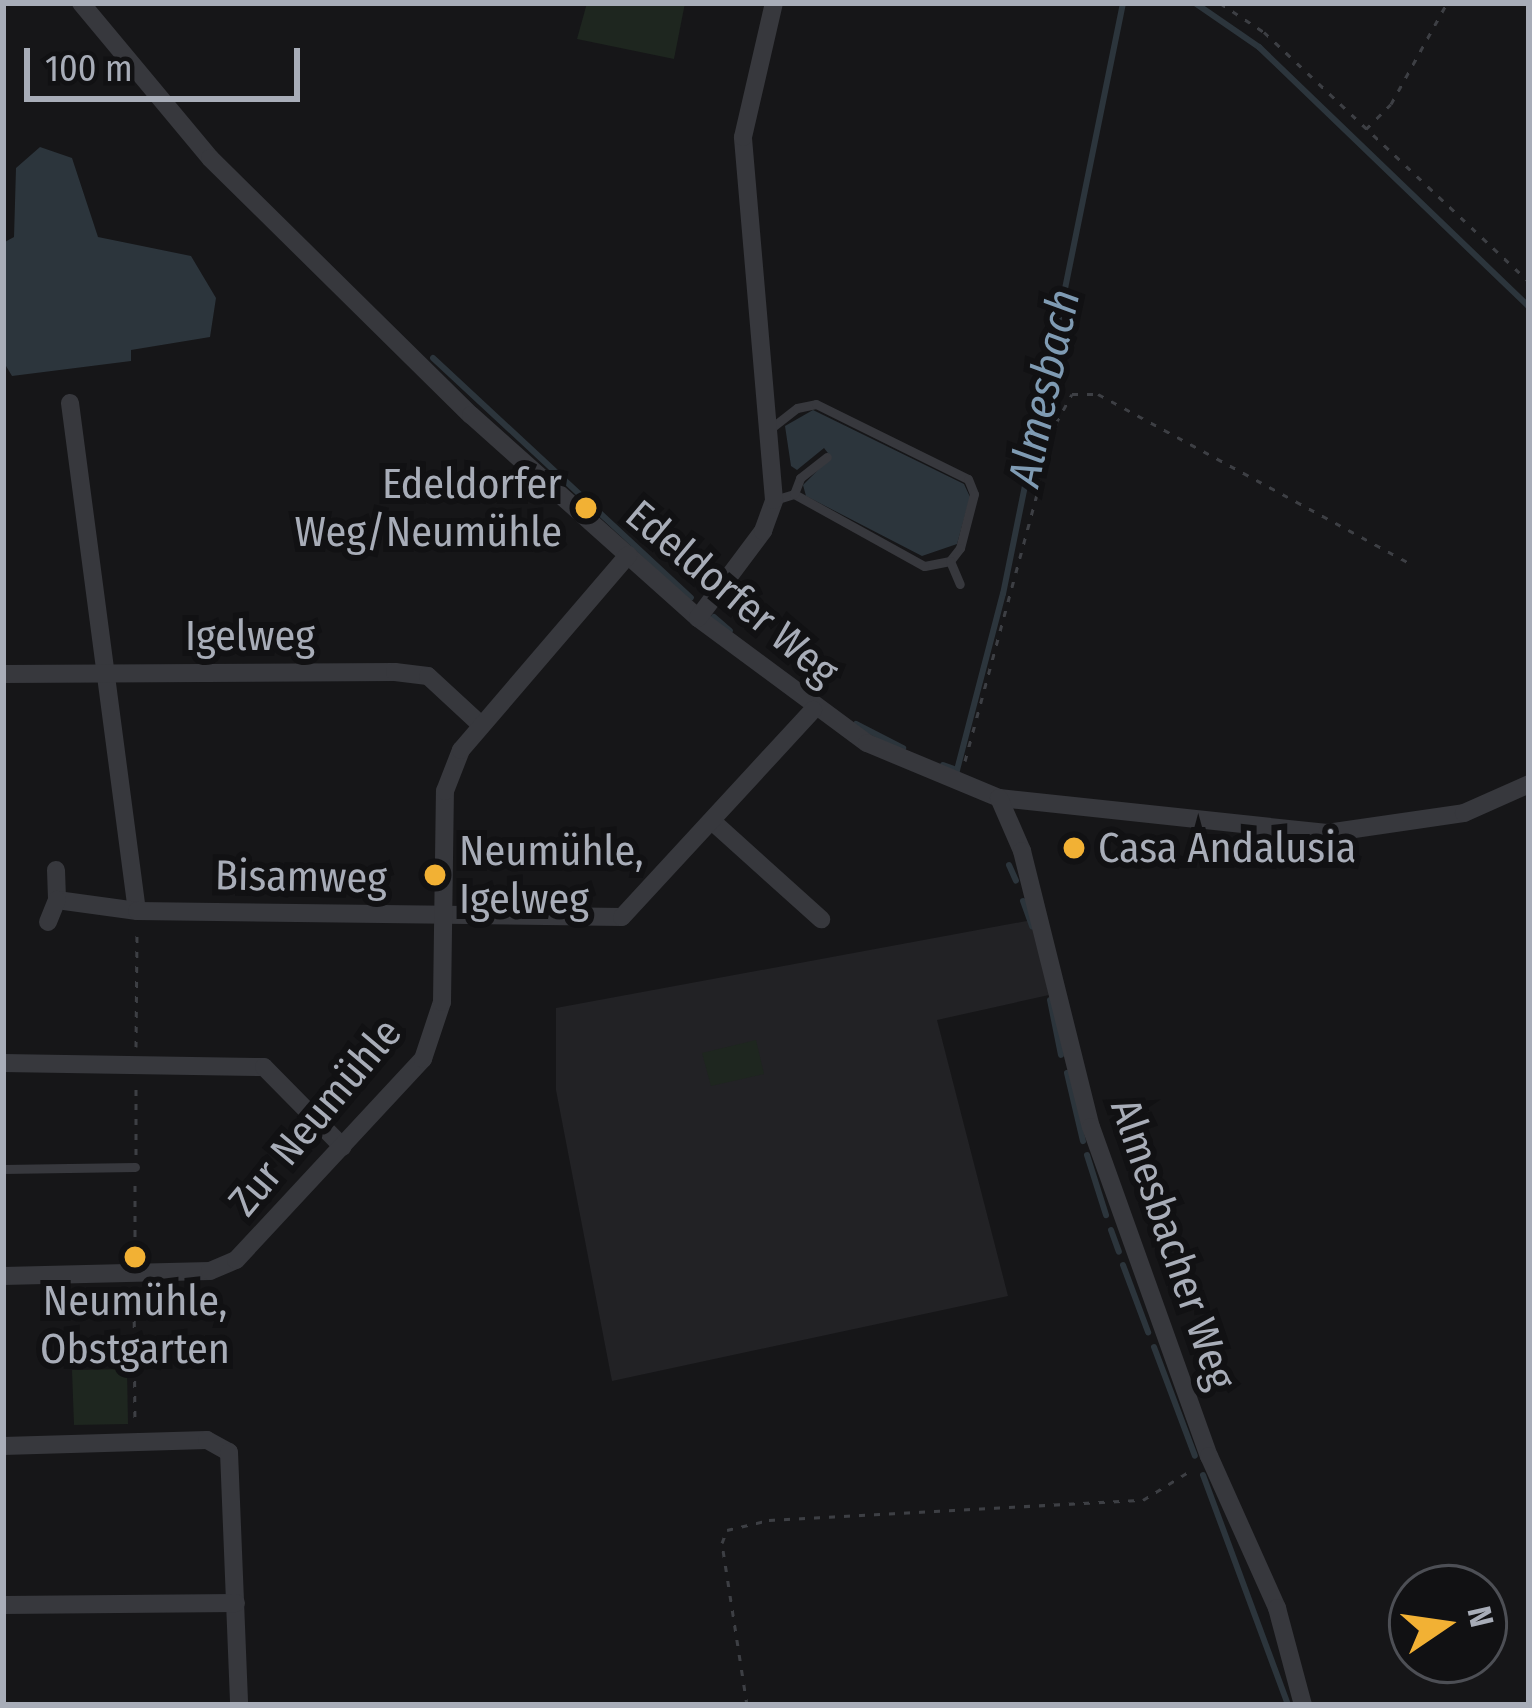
<!DOCTYPE html>
<html>
<head>
<meta charset="utf-8">
<style>
  body { margin:0 }
  #map { position:relative; width:1532px; height:1708px; overflow:hidden; background:#161618; font-family:"Fira Sans Condensed",sans-serif }
  div>[style] { position:absolute }
  .built>* { inset:0; background:#222225 }
  .green>* { inset:0; background:#1e261f }
  .water>* { inset:0; background:#2c353c }
  .stream>* { height:6px; margin:-3px; padding:0 3px; transform-origin:3px; border-radius:3px; background:#2c353c }
  .path>* { height:3px; margin-top:-1.5px; transform-origin:0; background:repeating-linear-gradient(90deg,#3d3f44 0 6px,transparent 0 15px) }
  .service>* { height:9px; margin:-4.5px; padding:0 4.5px; transform-origin:4.5px; border-radius:4.5px; background:#37383d }
  .minor>* { height:18px; margin:-9px; padding:0 9px; transform-origin:9px; border-radius:9px; background:#37383d }
  .dots>* { width:33px; height:33px; translate:-50% -50%; box-sizing:border-box; border:6px solid #111113; border-radius:50% }
  span { translate:-50% -50%; white-space:nowrap; text-align:center; line-height:1.15; -webkit-text-stroke:12px #111113; paint-order:stroke }
  .poi-label { font-size:42px; color:#a8adb8 }
  .right { translate:-100% -50%; text-align:right }
  .left { translate:0 -50%; text-align:left }
  .street-label { font-size:42px; color:#a8adb8 }
  .water-label { font-size:45px; color:#7f9bb3; font-style:italic }
  .frame { position:absolute; inset:0; border:6px solid #a8adb8; pointer-events:none }
  .north { position:absolute; left:1388px; top:1564px; width:120px; height:120px; box-sizing:border-box; background:#111113; border:3px solid #4d4f55; border-radius:50%; rotate:77deg; font-size:33px; font-weight:700; line-height:48px; text-align:center; color:#a8adb8 }
  .north::after { content:''; display:block; margin:auto; width:42px; height:54px; background:#f2b134; clip-path:polygon(50% 0,100% 100%,50% 72%,0 100%) }
  .scale { position:absolute; left:24px; top:48px; width:276px; height:54px; box-sizing:border-box; border:6px solid #a8adb8; border-top:0; padding-left:15px; font-size:36px; line-height:42px; white-space:nowrap; color:#a8adb8; -webkit-text-stroke:9px #111113; paint-order:stroke }
</style>
</head>
<body>
<div id="map">
  <div class="built">
    <i style="clip-path:polygon(1032px 920px,1049px 995px,937px 1020px,1008px 1296px,612px 1381px,556px 1090px,556px 1008px)"></i>
  </div>
  <div class="green">
    <i style="clip-path:polygon(587px 3px,685px 3px,674px 59px,577px 39px)"></i>
    <i style="clip-path:polygon(756px 1040px,764px 1074px,711px 1086px,702px 1053px)"></i>
    <i style="clip-path:polygon(127px 1369px,128px 1424px,74px 1425px,72px 1370px)"></i>
  </div>
  <div class="water">
    <i style="clip-path:polygon(40px 147px,72px 158px,98px 237px,191px 256px,216px 298px,210px 337px,131px 350px,131px 361px,12px 376px,3px 361px,3px 243px,14px 237px,16px 168px)"></i>
    <i style="clip-path:polygon(813px 410px,964px 484px,970px 497px,957px 544px,922px 556px,806px 496px,803px 485px,831px 457px,824px 448px,797px 470px,791px 466px,785px 426px)"></i>
  </div>
  <div class="stream">
    <i style="left:1195px;top:3px;width:78px;rotate:34.5deg"></i>
    <i style="left:1259px;top:47px;width:375px;rotate:43.9deg"></i>
    <i style="left:433px;top:358px;width:352px;rotate:42.9deg"></i>
    <i style="left:714px;top:617px;width:21px;rotate:41deg"></i>
    <i style="left:856px;top:724px;width:53px;rotate:27.1deg"></i>
    <i style="left:943px;top:765px;width:15px;rotate:20deg"></i>
    <i style="left:957px;top:770px;width:182px;rotate:-75.4deg"></i>
    <i style="left:1003px;top:594px;width:603px;rotate:-78.52deg"></i>
    <i style="left:1009px;top:865px;width:17px;rotate:66deg"></i>
    <i style="left:1023px;top:901px;width:27px;rotate:70deg"></i>
    <i style="left:1050px;top:1000px;width:56px;rotate:78.7deg"></i>
    <i style="left:1067px;top:1073px;width:70px;rotate:76.8deg"></i>
    <i style="left:1087px;top:1155px;width:63px;rotate:72.4deg"></i>
    <i style="left:1111px;top:1230px;width:23px;rotate:70deg"></i>
    <i style="left:1123px;top:1265px;width:72px;rotate:69.5deg"></i>
    <i style="left:1154px;top:1347px;width:116px;rotate:69.4deg"></i>
    <i style="left:1203px;top:1475px;width:245px;rotate:69.7deg"></i>
  </div>
  <div class="path">
    <i style="left:1220px;top:3px;width:53px;rotate:33.4deg"></i>
    <i style="left:1264px;top:32px;width:364px;rotate:43.3deg"></i>
    <i style="left:1366px;top:129px;width:35px;rotate:-45deg"></i>
    <i style="left:1391px;top:104px;width:115px;rotate:-61deg"></i>
    <i style="left:965px;top:761px;width:350px;rotate:-74.9deg"></i>
    <i style="left:1056px;top:423px;width:33px;rotate:-61deg"></i>
    <i style="left:1072px;top:394px;width:26px"></i>
    <i style="left:1098px;top:394px;width:352px;rotate:28.5deg"></i>
    <i style="left:136px;top:1047px;width:116px;rotate:-89.5deg"></i>
    <i style="left:136px;top:1155px;width:68px;rotate:-90deg"></i>
    <i style="left:135px;top:1251px;width:68px;rotate:-90deg"></i>
    <i style="left:134px;top:1291px;width:134px;rotate:89.6deg"></i>
    <i style="left:747px;top:1705px;width:164px;rotate:-98.8deg"></i>
    <i style="left:722px;top:1543px;width:14px;rotate:-69deg"></i>
    <i style="left:727px;top:1530px;width:43px;rotate:-13.4deg"></i>
    <i style="left:769px;top:1520px;width:375px;rotate:-3.1deg"></i>
    <i style="left:1143px;top:1500px;width:59px;rotate:-31.8deg"></i>
  </div>
  <div class="service">
    <i style="left:770px;top:429px;width:34px;rotate:-38deg"></i>
    <i style="left:797px;top:408px;width:19px;rotate:-12deg"></i>
    <i style="left:816px;top:404px;width:169px;rotate:26.3deg"></i>
    <i style="left:968px;top:479px;width:16px;rotate:68deg"></i>
    <i style="left:974px;top:494px;width:56px;rotate:104.5deg"></i>
    <i style="left:960px;top:548px;width:16px;rotate:128deg"></i>
    <i style="left:950px;top:561px;width:26px;rotate:169deg"></i>
    <i style="left:924px;top:566px;width:149px;rotate:-151deg"></i>
    <i style="left:794px;top:494px;width:21px;rotate:163deg"></i>
    <i style="left:794px;top:494px;width:17px;rotate:-69deg"></i>
    <i style="left:800px;top:478px;width:34px;rotate:-38deg"></i>
    <i style="left:950px;top:561px;width:25px;rotate:67deg"></i>
    <i style="left:3px;top:1169px;width:132px;rotate:-0.9deg"></i>
  </div>
  <div class="minor">
    <i style="left:81px;top:3px;width:202px;rotate:50.2deg"></i>
    <i style="left:210px;top:158px;width:366px;rotate:44.6deg"></i>
    <i style="left:471px;top:415px;width:305px;rotate:41.8deg"></i>
    <i style="left:698px;top:618px;width:210px;rotate:36.5deg"></i>
    <i style="left:867px;top:743px;width:143px;rotate:22.6deg"></i>
    <i style="left:999px;top:798px;width:330px;rotate:6.1deg"></i>
    <i style="left:1327px;top:833px;width:138px;rotate:-8.3deg"></i>
    <i style="left:1464px;top:813px;width:71px;rotate:-24deg"></i>
    <i style="left:70px;top:403px;width:512px;rotate:82.49deg"></i>
    <i style="left:698px;top:618px;width:109px;rotate:-53.2deg"></i>
    <i style="left:763px;top:531px;width:33px;rotate:-70deg"></i>
    <i style="left:774px;top:500px;width:364px;rotate:-94.9deg"></i>
    <i style="left:743px;top:137px;width:138px;rotate:-77deg"></i>
    <i style="left:3px;top:674px;width:392px;rotate:-0.3deg"></i>
    <i style="left:395px;top:672px;width:33px;rotate:7deg"></i>
    <i style="left:428px;top:676px;width:69px;rotate:42.7deg"></i>
    <i style="left:999px;top:798px;width:58px;rotate:66.5deg"></i>
    <i style="left:1022px;top:851px;width:284px;rotate:76deg"></i>
    <i style="left:1091px;top:1127px;width:350px;rotate:70.3deg"></i>
    <i style="left:1209px;top:1456px;width:167px;rotate:65.9deg"></i>
    <i style="left:1277px;top:1608px;width:100px;rotate:75deg"></i>
    <i style="left:712px;top:821px;width:147px;rotate:42deg"></i>
    <i style="left:56px;top:870px;width:30px;rotate:88deg"></i>
    <i style="left:57px;top:900px;width:81px;rotate:7.8deg"></i>
    <i style="left:137px;top:911px;width:485px;rotate:0.7deg"></i>
    <i style="left:622px;top:917px;width:282px;rotate:-47.3deg"></i>
    <i style="left:48px;top:922px;width:24px;rotate:-68deg"></i>
    <i style="left:3px;top:1063px;width:261px;rotate:0.9deg"></i>
    <i style="left:264px;top:1067px;width:112px;rotate:45.4deg"></i>
    <i style="left:3px;top:1276px;width:207px;rotate:-1.4deg"></i>
    <i style="left:210px;top:1271px;width:28px;rotate:-23deg"></i>
    <i style="left:236px;top:1260px;width:275px;rotate:-47.1deg"></i>
    <i style="left:423px;top:1059px;width:60px;rotate:-71.6deg"></i>
    <i style="left:442px;top:1002px;width:211px;rotate:-89.2deg"></i>
    <i style="left:445px;top:791px;width:44px;rotate:-68.7deg"></i>
    <i style="left:461px;top:750px;width:257px;rotate:-49.4deg"></i>
    <i style="left:3px;top:1446px;width:204px;rotate:-1.7deg"></i>
    <i style="left:207px;top:1440px;width:25px;rotate:29deg"></i>
    <i style="left:229px;top:1452px;width:253px;rotate:87.7deg"></i>
    <i style="left:3px;top:1605px;width:233px;rotate:-0.5deg"></i>
  </div>
  <div class="dots">
    <i style="left:586px;top:508px;background:#f2b134"></i>
    <i style="left:1074px;top:848px;background:#f2b134"></i>
    <i style="left:435px;top:875px;background:#f2b134"></i>
    <i style="left:135px;top:1257px;background:#f2b134"></i>
  </div>
  <div class="poi-label">
    <span class="right" style="left:562px;top:508px">Edeldorfer<br>Weg/Neumühle</span>
    <span class="left" style="left:1098px;top:848px">Casa Andalusia</span>
    <span class="left" style="left:459px;top:875px">Neumühle,<br>Igelweg</span>
    <span style="left:135px;top:1325px">Neumühle,<br>Obstgarten</span>
  </div>
  <div class="street-label">
    <span style="left:732px;top:593px;rotate:40deg">Edeldorfer Weg</span>
    <span style="left:250px;top:636px">Igelweg</span>
    <span style="left:301px;top:877px;rotate:1deg">Bisamweg</span>
    <span style="left:315px;top:1117px;rotate:-50deg">Zur Neumühle</span>
    <span style="left:1173px;top:1244px;rotate:71deg">Almesbacher Weg</span>
  </div>
  <div class="water-label">
    <span style="left:1045px;top:388px;rotate:-78deg">Almesbach</span>
  </div>
  <div class="frame"></div>
  <div class="north">N</div>
  <div class="scale">100 m</div>
</div>
</body>
</html>
